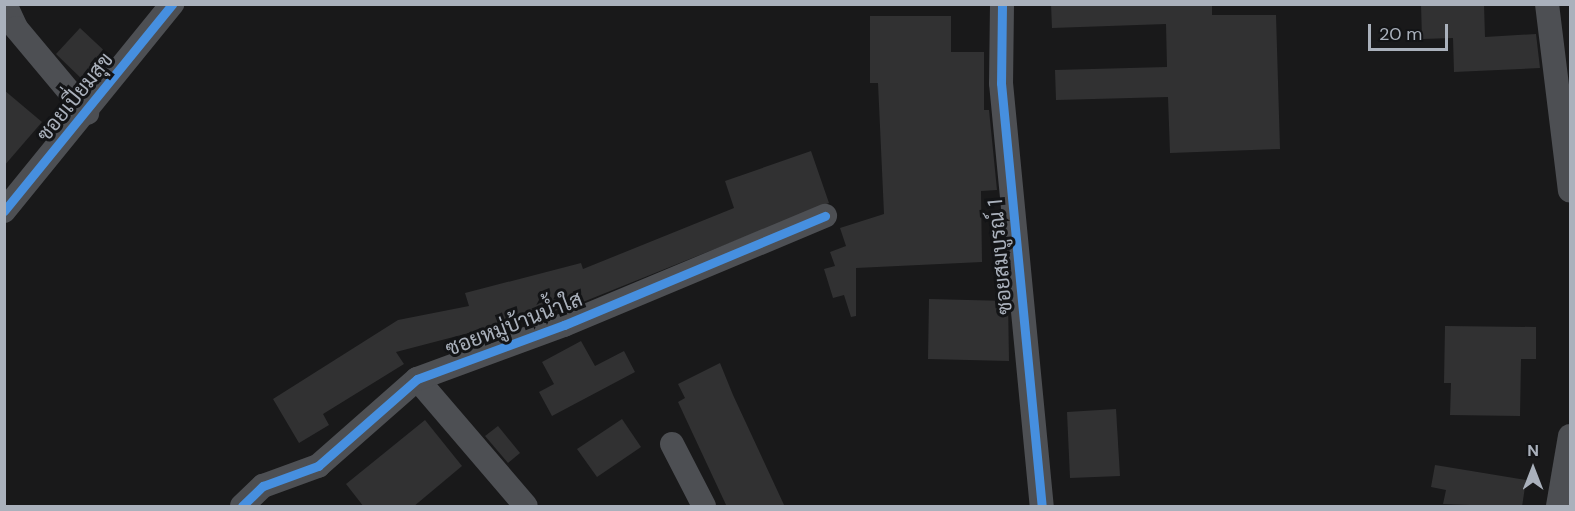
<!DOCTYPE html>
<html>
<head>
<meta charset="utf-8">
<style>
  body { margin:0 }
  #map { position:relative; width:1575px; height:511px; overflow:hidden; background:#19191a; font-family:"DM Sans",Sarabun,sans-serif }
  div>[style] { position:absolute }
  .building>* { inset:0; background:#313132 }
  .minor>* { height:24px; margin:-12px; padding:0 12px; transform-origin:12px; border-radius:12px; background:#4d4f53 }
  .cycleway>* { height:9px; margin:-4.5px; padding:0 4.5px; transform-origin:4.5px; border-radius:4.5px; background:#468fdf }
  span { translate:-50% -50%; white-space:nowrap; text-align:center; line-height:1.15; -webkit-text-stroke:6px #131416; paint-order:stroke }
  .street-label { font-size:21px; color:#aab1bc }
  .frame { position:absolute; inset:0; border:6px solid #aab1bc; pointer-events:none }
  .north { position:absolute; left:1503px; top:439px; width:60px; height:60px; -webkit-text-stroke:4px #131416; paint-order:stroke; rotate:0deg; font-size:16px; font-weight:700; line-height:24px; text-align:center; color:#aab1bc }
  .north::after { content:''; display:block; margin:auto; width:21px; height:27px; background:#aab1bc; clip-path:polygon(50% 0,100% 100%,50% 72%,0 100%) }
  .scale { position:absolute; left:1368px; top:24px; width:80px; height:27px; box-sizing:border-box; border:3px solid #aab1bc; border-top:0; padding-left:8px; font-size:18px; line-height:21px; white-space:nowrap; color:#aab1bc; -webkit-text-stroke:4px #131416; paint-order:stroke }
</style>
</head>
<body>
<div id="map">
  <div class="building">
    <i style="clip-path:polygon(1051px 4px,1212px 4px,1212px 15px,1276px 15px,1280px 149px,1170px 153px,1168px 97px,1056px 100px,1055px 70px,1167px 67px,1166px 24px,1052px 28px)"></i>
    <i style="clip-path:polygon(1421px 4px,1484px 4px,1485px 37px,1536px 34px,1540px 68px,1454px 72px,1453px 38px,1422px 39px)"></i>
    <i style="clip-path:polygon(870px 16px,951px 16px,951px 52px,984px 52px,984px 110px,989px 110px,997px 190px,981px 191px,982px 262px,856px 268px,856px 316px,851px 317px,844px 295px,833px 298px,824px 269px,835px 266px,830px 252px,846px 246px,840px 228px,884px 214px,878px 83px,870px 83px)"></i>
    <i style="clip-path:polygon(80px 28px,111px 57px,88px 85px,56px 54px)"></i>
    <i style="clip-path:polygon(4px 90px,42px 122px,4px 166px)"></i>
    <i style="clip-path:polygon(811px 151px,829px 203px,573px 306px,396px 352px,404px 364px,323px 414px,329px 425px,299px 443px,273px 399px,398px 320px,469px 306px,465px 293px,581px 263px,583px 269px,734px 208px,725px 181px)"></i>
    <i style="clip-path:polygon(929px 299px,1008px 301px,1009px 361px,928px 359px)"></i>
    <i style="clip-path:polygon(1445px 326px,1536px 327px,1536px 359px,1521px 359px,1520px 416px,1450px 415px,1451px 383px,1444px 383px)"></i>
    <i style="clip-path:polygon(581px 341px,595px 366px,624px 351px,635px 372px,552px 416px,539px 392px,554px 384px,542px 362px)"></i>
    <i style="clip-path:polygon(720px 363px,733px 395px,785px 507px,727px 507px,678px 402px,685px 398px,678px 384px)"></i>
    <i style="clip-path:polygon(1116px 409px,1120px 476px,1070px 478px,1067px 412px)"></i>
    <i style="clip-path:polygon(622px 419px,641px 447px,597px 477px,577px 449px)"></i>
    <i style="clip-path:polygon(425px 420px,462px 466px,413px 507px,364px 507px,346px 484px)"></i>
    <i style="clip-path:polygon(498px 426px,520px 453px,508px 463px,485px 436px)"></i>
    <i style="clip-path:polygon(1435px 465px,1526px 480px,1522px 507px,1443px 504px,1446px 490px,1431px 487px)"></i>
  </div>
  <div class="minor">
    <i style="left:5px;top:4px;width:26px;rotate:65deg"></i>
    <i style="left:16px;top:28px;width:111px;rotate:50.1deg"></i>
    <i style="left:1002px;top:4px;width:79px;rotate:90.7deg"></i>
    <i style="left:1001px;top:83px;width:425px;rotate:84.5deg"></i>
    <i style="left:1547px;top:4px;width:188px;rotate:83deg"></i>
    <i style="left:4px;top:211px;width:267px;rotate:-50.9deg"></i>
    <i style="left:417px;top:379px;width:167px;rotate:49.4deg"></i>
    <i style="left:672px;top:444px;width:70px;rotate:62.7deg"></i>
    <i style="left:242px;top:506px;width:29px;rotate:-44deg"></i>
    <i style="left:263px;top:486px;width:59px;rotate:-20deg"></i>
    <i style="left:318px;top:466px;width:132px;rotate:-41.3deg"></i>
    <i style="left:417px;top:379px;width:157px;rotate:-20.2deg"></i>
    <i style="left:564px;top:325px;width:283px;rotate:-22.7deg"></i>
    <i style="left:1558px;top:506px;width:71px;rotate:-80.3deg"></i>
  </div>
  <div class="cycleway">
    <i style="left:1002px;top:4px;width:79px;rotate:90.7deg"></i>
    <i style="left:1001px;top:83px;width:425px;rotate:84.5deg"></i>
    <i style="left:4px;top:211px;width:267px;rotate:-50.9deg"></i>
    <i style="left:242px;top:506px;width:29px;rotate:-44deg"></i>
    <i style="left:263px;top:486px;width:59px;rotate:-20deg"></i>
    <i style="left:318px;top:466px;width:132px;rotate:-41.3deg"></i>
    <i style="left:417px;top:379px;width:157px;rotate:-20.2deg"></i>
    <i style="left:564px;top:325px;width:283px;rotate:-22.7deg"></i>
  </div>
  <div class="street-label">
    <span style="left:75px;top:97px;rotate:-51deg">ซอยเปี่ยมสุข</span>
    <span style="left:1000px;top:257px;rotate:-95deg">ซอยสมบูรณ์ 1</span>
    <span style="left:514px;top:324px;rotate:-21deg">ซอยหมู่บ้านน้ำใส</span>
  </div>
  <div class="frame"></div>
  <div class="north">N</div>
  <div class="scale">20 m</div>
</div>
</body>
</html>
